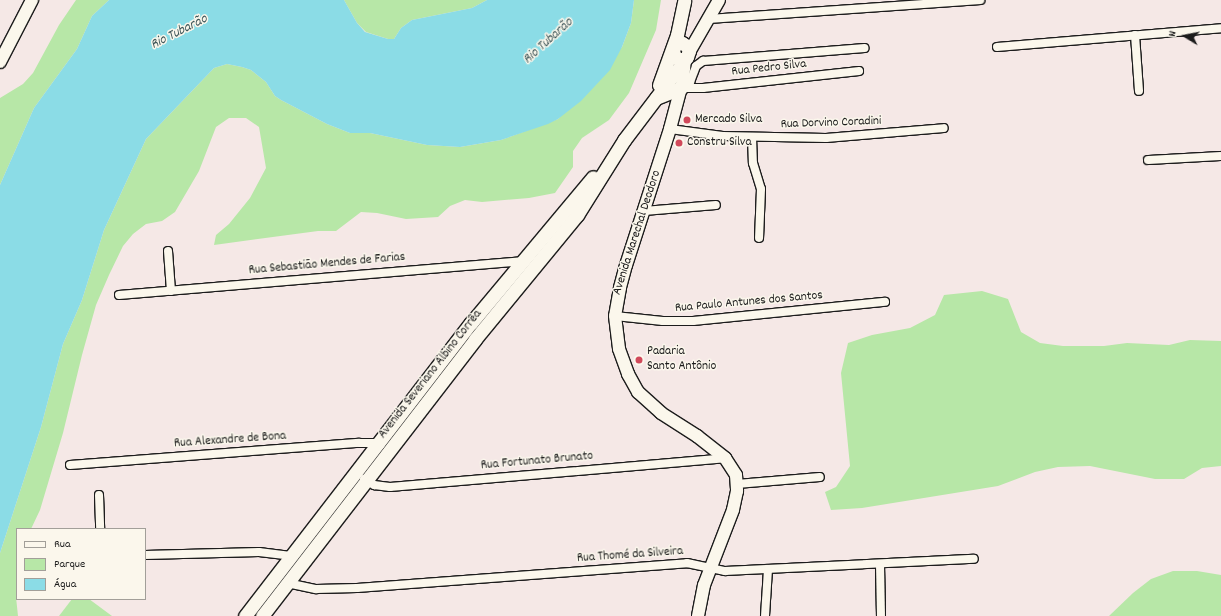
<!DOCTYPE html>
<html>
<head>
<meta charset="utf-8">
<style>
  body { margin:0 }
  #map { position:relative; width:1221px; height:616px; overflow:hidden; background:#f5e8e6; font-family:Dekko,sans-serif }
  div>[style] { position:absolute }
  .green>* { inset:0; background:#b7e7a7 }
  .water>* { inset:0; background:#8bdce6 }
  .roads { filter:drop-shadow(1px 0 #1c1c1c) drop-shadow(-1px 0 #1c1c1c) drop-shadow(0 1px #1c1c1c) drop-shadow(0 -1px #1c1c1c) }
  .street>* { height:8px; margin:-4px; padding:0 4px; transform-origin:4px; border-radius:4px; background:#fbf7ec }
  .secondary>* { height:12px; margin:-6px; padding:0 6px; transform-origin:6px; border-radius:6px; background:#fbf7ec }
  .primary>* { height:13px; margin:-6.5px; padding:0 6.5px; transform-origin:6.5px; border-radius:6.5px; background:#fbf7ec }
  .dots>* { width:11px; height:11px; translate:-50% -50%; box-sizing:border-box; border:2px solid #fbf7ec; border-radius:50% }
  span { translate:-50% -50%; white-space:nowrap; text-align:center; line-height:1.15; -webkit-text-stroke:3px #fbf7ec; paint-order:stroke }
  .street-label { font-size:13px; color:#1c1c1c }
  .poi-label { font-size:13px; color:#1c1c1c }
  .left { translate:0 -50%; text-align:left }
  .water-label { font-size:14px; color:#3d5659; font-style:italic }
  .legend { position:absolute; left:16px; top:528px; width:130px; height:72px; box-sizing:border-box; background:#fbf7ec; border:1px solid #a29f99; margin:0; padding:5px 7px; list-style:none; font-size:12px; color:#1c1c1c }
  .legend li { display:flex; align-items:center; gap:8px; height:20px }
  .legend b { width:20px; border:1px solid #a29f99 }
  .north { position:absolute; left:1165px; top:16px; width:40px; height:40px; -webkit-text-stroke:3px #fbf7ec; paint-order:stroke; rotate:280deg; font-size:11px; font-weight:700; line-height:16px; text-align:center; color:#1c1c1c }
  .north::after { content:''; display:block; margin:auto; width:14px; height:18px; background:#1c1c1c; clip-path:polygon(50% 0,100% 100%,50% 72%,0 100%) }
</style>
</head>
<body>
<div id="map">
  <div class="green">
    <i style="clip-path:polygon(76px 0,109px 0,92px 16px,77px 49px,34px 108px,0 185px,0 98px,23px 84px,33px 73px,59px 25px)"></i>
    <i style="clip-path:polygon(344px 0,487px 0,472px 8px,412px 20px,401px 28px,394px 39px,388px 39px,366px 32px,357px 23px)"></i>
    <i style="clip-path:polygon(634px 0,661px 0,656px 30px,629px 93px,609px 120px,582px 138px,573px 151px,573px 167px,555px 193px,529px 198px,482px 202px,465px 200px,450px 206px,438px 217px,406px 219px,377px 213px,361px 212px,336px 231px,318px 231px,214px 245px,216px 235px,229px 224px,250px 198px,266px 168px,259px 127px,246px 118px,229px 118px,216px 127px,199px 171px,175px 212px,162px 221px,146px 224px,133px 234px,123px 246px,109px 275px,96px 305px,82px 355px,63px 433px,40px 510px,31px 529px,17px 529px,16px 597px,18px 616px,0 616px,0 553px,41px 427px,63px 344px,82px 300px,104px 230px,146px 139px,214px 68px,227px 64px,242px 67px,251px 70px,266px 82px,275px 96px,281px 100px,327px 124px,350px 133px,370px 133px,427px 145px,460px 147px,501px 140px,558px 119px,622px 47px,631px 23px)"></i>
    <i style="clip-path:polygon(982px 291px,1008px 299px,1021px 332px,1040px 343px,1063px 346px,1104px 346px,1127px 343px,1169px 345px,1190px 340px,1221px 341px,1221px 466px,1202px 468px,1184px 479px,1155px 479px,1090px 466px,1058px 467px,1035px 472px,998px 486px,862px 508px,831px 510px,825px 492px,836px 487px,850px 466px,841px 373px,848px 343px,872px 335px,910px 328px,935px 315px,944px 295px)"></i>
    <i style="clip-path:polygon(1173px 571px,1197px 571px,1221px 575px,1221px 616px,1109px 616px,1133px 593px,1151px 579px)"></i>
    <i style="clip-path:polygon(72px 599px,89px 599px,112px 616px,59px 616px)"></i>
  </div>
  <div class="water">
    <i style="clip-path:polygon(109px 0,344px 0,357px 23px,365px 32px,388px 39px,394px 39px,401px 28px,412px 20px,472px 8px,487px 0,634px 0,631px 23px,622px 47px,610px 70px,581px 101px,558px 119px,548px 124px,501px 140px,460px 147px,427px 145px,370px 133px,350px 133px,327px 124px,281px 100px,275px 96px,266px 82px,251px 70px,242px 67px,227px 64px,214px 68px,146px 139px,104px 230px,82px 300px,63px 344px,41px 427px,0 553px,0 185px,34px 108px,77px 49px,92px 16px)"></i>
  </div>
  <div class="roads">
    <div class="street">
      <i style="left:709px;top:19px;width:272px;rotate:-4deg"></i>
      <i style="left:1135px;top:35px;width:56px;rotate:85.9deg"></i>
      <i style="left:997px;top:47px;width:225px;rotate:-4.8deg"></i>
      <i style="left:681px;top:88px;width:11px;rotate:-34deg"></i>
      <i style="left:690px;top:82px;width:17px;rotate:-69deg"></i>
      <i style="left:696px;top:66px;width:9px;rotate:-36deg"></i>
      <i style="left:703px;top:61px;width:162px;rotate:-4.6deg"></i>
      <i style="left:682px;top:88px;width:21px"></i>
      <i style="left:703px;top:88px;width:157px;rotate:-6.2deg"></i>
      <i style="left:670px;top:129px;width:53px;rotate:7.5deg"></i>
      <i style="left:723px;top:136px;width:103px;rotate:1.1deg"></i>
      <i style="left:826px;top:138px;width:118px;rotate:-4.8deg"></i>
      <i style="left:752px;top:137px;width:26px;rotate:88deg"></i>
      <i style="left:753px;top:163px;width:27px;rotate:73deg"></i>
      <i style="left:761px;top:189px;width:49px;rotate:92.3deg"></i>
      <i style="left:1148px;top:160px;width:73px;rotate:-3.1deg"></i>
      <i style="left:644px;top:211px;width:72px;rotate:-4.8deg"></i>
      <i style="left:168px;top:251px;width:40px;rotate:85.7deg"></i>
      <i style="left:119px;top:295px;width:407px;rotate:-4.8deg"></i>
      <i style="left:615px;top:316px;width:48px;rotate:5.9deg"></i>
      <i style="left:663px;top:321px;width:30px"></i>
      <i style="left:693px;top:321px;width:193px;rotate:-5.7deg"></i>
      <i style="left:70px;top:465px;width:290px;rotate:-4.4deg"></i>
      <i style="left:359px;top:443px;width:18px"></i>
      <i style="left:377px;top:443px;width:4px;rotate:34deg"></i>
      <i style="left:364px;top:479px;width:12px;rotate:31deg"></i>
      <i style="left:374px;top:485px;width:16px;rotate:7deg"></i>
      <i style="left:390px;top:487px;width:336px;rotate:-4.9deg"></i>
      <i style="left:737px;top:484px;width:83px;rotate:-4.8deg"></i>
      <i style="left:99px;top:495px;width:34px;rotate:88deg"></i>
      <i style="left:145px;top:555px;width:114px;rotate:-1.5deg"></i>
      <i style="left:259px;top:552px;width:32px;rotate:7deg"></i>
      <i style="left:880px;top:564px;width:52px;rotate:88.9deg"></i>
      <i style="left:287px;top:583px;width:30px;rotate:12deg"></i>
      <i style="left:316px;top:589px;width:41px;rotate:-1.4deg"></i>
      <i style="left:357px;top:588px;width:331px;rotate:-4.3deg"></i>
      <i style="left:687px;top:563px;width:39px;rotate:12deg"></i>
      <i style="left:725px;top:571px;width:249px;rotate:-2.8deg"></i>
      <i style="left:765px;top:616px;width:47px;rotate:-86.3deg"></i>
    </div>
    <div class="secondary">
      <i style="left:688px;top:54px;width:62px;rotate:-60.1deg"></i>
      <i style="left:685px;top:58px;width:22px;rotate:95deg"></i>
      <i style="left:683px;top:80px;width:51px;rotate:104.9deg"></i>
      <i style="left:670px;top:129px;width:143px;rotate:107.9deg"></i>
      <i style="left:626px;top:265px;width:24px;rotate:105deg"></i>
      <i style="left:620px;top:288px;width:28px;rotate:100deg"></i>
      <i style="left:615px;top:316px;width:33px;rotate:83deg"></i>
      <i style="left:619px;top:349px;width:27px;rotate:70deg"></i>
      <i style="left:628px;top:374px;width:21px;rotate:61deg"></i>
      <i style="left:638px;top:392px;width:31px;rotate:42deg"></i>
      <i style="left:661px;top:413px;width:43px;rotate:32.6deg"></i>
      <i style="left:697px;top:436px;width:36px;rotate:38deg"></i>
      <i style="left:725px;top:458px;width:20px;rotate:57deg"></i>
      <i style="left:736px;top:475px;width:16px;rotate:86deg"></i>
      <i style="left:737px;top:491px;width:19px;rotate:102deg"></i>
      <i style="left:733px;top:510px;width:80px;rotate:111.1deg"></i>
      <i style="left:704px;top:585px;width:32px;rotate:101deg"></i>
      <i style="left:0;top:62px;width:70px;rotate:-62.7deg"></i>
    </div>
    <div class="primary">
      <i style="left:659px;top:85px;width:53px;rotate:-70.2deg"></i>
      <i style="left:677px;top:35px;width:35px;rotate:-78deg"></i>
      <i style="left:656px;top:98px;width:27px;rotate:-22deg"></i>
      <i style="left:245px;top:616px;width:370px;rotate:-52.4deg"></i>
      <i style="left:471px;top:323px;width:190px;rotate:-50.1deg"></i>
      <i style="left:262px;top:616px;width:349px;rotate:-52.4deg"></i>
      <i style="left:475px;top:339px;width:161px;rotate:-50.6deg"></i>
      <i style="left:577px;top:215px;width:89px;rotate:-57.9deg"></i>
      <i style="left:624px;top:140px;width:104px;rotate:-52.8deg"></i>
      <i style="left:687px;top:57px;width:6px;rotate:-72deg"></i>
      <i style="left:689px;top:51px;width:5px;rotate:-112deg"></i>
      <i style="left:687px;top:46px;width:6px;rotate:-149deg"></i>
      <i style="left:682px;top:43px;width:6px;rotate:171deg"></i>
      <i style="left:676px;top:44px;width:5px;rotate:127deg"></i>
      <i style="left:673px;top:48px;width:8px;rotate:83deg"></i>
      <i style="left:674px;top:56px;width:7px;rotate:34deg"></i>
      <i style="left:680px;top:60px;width:5px;rotate:-22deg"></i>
    </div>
  </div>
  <div class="dots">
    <i style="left:687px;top:120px;background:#d1495b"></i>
    <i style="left:679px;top:143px;background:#d1495b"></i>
    <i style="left:639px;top:360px;background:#d1495b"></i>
  </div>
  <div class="street-label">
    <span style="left:769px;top:69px;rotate:-6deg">Rua Pedro Silva</span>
    <span style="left:831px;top:124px;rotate:-2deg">Rua Dorvino Coradini</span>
    <span style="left:638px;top:233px;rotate:-72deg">Avenida Marechal Deodoro</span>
    <span style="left:327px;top:265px;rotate:-5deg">Rua Sebastião Mendes de Farias</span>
    <span style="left:749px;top:303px;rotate:-5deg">Rua Paulo Antunes dos Santos</span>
    <span style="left:431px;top:375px;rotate:-52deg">Avenida Severiano Albino Corrêa</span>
    <span style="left:230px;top:441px;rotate:-4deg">Rua Alexandre de Bona</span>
    <span style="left:537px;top:462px;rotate:-5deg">Rua Fortunato Brunato</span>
    <span style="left:630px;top:556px;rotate:-4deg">Rua Thomé da Silveira</span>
  </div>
  <div class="poi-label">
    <span class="left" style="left:695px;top:120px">Mercado Silva</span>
    <span class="left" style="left:687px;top:143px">Constru Silva</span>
    <span class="left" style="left:647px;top:360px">Padaria<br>Santo Antônio</span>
  </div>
  <div class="water-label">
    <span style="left:179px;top:32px;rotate:-27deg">Rio Tubarão</span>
    <span style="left:548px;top:41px;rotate:-42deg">Rio Tubarão</span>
  </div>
  <ul class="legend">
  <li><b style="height:5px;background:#fbf7ec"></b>Rua</li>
  <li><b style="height:11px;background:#b7e7a7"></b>Parque</li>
  <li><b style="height:11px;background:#8bdce6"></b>Água</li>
  </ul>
  <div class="north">N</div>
</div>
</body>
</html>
